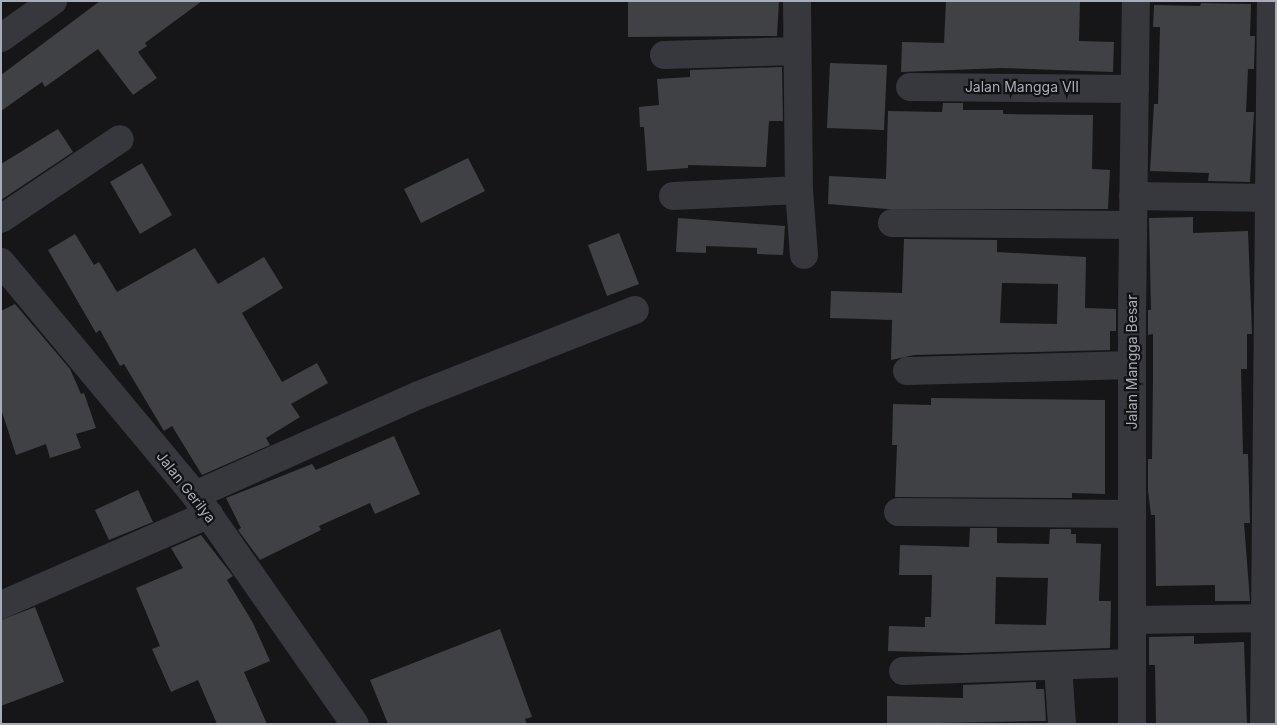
<!DOCTYPE html>
<html>
<head>
<meta charset="utf-8">
<style>
  body { margin:0 }
  #map { position:relative; width:1277px; height:725px; overflow:hidden; background:#161618; font-family:Inter,sans-serif }
  div>[style] { position:absolute }
  .building>* { inset:0; background:#404145 }
  .minor>* { height:28px; margin:-14px; padding:0 14px; transform-origin:14px; border-radius:14px; background:#37383d }
  .tertiary>* { height:28px; margin:-14px; padding:0 14px; transform-origin:14px; border-radius:14px; background:#37383d }
  span { translate:-50% -50%; white-space:nowrap; text-align:center; line-height:1.15; -webkit-text-stroke:4.5px #111113; paint-order:stroke }
  .street-label { font-size:14px; color:#a8adb8 }
  .frame { position:absolute; inset:0; border:2px solid #a8adb8; pointer-events:none }
</style>
</head>
<body>
<div id="map">
  <div class="building">
    <i style="clip-path:polygon(100px 1px,202px 1px,145px 43px,147px 46px,138px 52px,157px 78px,133px 95px,98px 49px,45px 87px,42px 82px,1px 111px,1px 75px)"></i>
    <i style="clip-path:polygon(628px 1px,779px 1px,777px 36px,628px 37px)"></i>
    <i style="clip-path:polygon(946px 1px,1080px 1px,1079px 41px,1114px 42px,1113px 72px,1002px 68px,901px 72px,902px 42px,944px 43px)"></i>
    <i style="clip-path:polygon(1201px 3px,1251px 4px,1250px 36px,1255px 36px,1254px 69px,1248px 69px,1246px 112px,1254px 112px,1250px 182px,1208px 181px,1209px 173px,1150px 171px,1154px 104px,1158px 104px,1160px 27px,1153px 27px,1154px 5px,1200px 6px)"></i>
    <i style="clip-path:polygon(830px 63px,887px 65px,884px 130px,827px 128px)"></i>
    <i style="clip-path:polygon(782px 67px,783px 121px,769px 121px,766px 167px,688px 165px,688px 168px,647px 171px,644px 127px,640px 127px,639px 107px,659px 105px,657px 79px,690px 77px,690px 70px)"></i>
    <i style="clip-path:polygon(943px 103px,963px 103px,963px 110px,1003px 110px,1003px 114px,1093px 115px,1092px 169px,1110px 170px,1108px 209px,887px 209px,828px 204px,829px 176px,886px 179px,888px 111px,942px 112px)"></i>
    <i style="clip-path:polygon(58px 129px,73px 152px,1px 200px,1px 164px)"></i>
    <i style="clip-path:polygon(468px 158px,485px 191px,421px 223px,404px 189px)"></i>
    <i style="clip-path:polygon(142px 163px,172px 215px,140px 234px,110px 182px)"></i>
    <i style="clip-path:polygon(1193px 217px,1193px 233px,1248px 231px,1252px 334px,1247px 334px,1247px 369px,1241px 369px,1243px 454px,1248px 454px,1250px 523px,1244px 523px,1250px 601px,1215px 601px,1215px 585px,1156px 586px,1155px 515px,1151px 515px,1148px 491px,1148px 459px,1152px 459px,1153px 378px,1153px 334px,1148px 335px,1148px 310px,1151px 310px,1149px 218px)"></i>
    <i style="clip-path:polygon(678px 218px,785px 226px,783px 255px,757px 254px,757px 248px,706px 246px,706px 253px,676px 252px)"></i>
    <i style="clip-path:polygon(619px 233px,639px 284px,607px 296px,588px 245px)"></i>
    <i style="clip-path:polygon(75px 234px,94px 265px,99px 262px,117px 292px,195px 248px,218px 284px,264px 257px,283px 288px,242px 313px,282px 382px,317px 363px,328px 383px,291px 404px,300px 417px,266px 438px,270px 445px,202px 475px,172px 426px,164px 431px,124px 364px,120px 366px,100px 330px,96px 333px,48px 250px)"></i>
    <i style="clip-path:polygon(evenodd,904px 239px,997px 240px,997px 252px,1086px 257px,1085px 308px,1116px 309px,1116px 331px,1110px 331px,1110px 350px,914px 355px,891px 360px,892px 320px,830px 318px,831px 291px,902px 293px,904px 239px,1002px 283px,1058px 284px,1057px 324px,1000px 323px,1002px 283px)"></i>
    <i style="clip-path:polygon(15px 304px,70px 369px,81px 394px,84px 393px,96px 428px,76px 434px,81px 448px,50px 458px,46px 444px,16px 455px,1px 409px,1px 311px)"></i>
    <i style="clip-path:polygon(931px 398px,1105px 400px,1105px 494px,1072px 493px,1072px 498px,895px 497px,897px 445px,892px 445px,893px 404px,931px 405px)"></i>
    <i style="clip-path:polygon(394px 436px,420px 494px,375px 514px,370px 503px,319px 526px,321px 530px,260px 560px,238px 530px,241px 528px,226px 498px,312px 464px,316px 470px)"></i>
    <i style="clip-path:polygon(138px 490px,153px 522px,109px 540px,95px 510px)"></i>
    <i style="clip-path:polygon(evenodd,970px 528px,997px 528px,997px 543px,1049px 544px,1050px 529px,1071px 529px,1071px 534px,1076px 534px,1076px 543px,1101px 544px,1099px 601px,1111px 601px,1110px 648px,964px 653px,888px 651px,889px 626px,925px 627px,925px 617px,931px 617px,932px 575px,899px 575px,900px 545px,969px 547px,970px 528px,996px 577px,1048px 578px,1046px 625px,995px 624px,996px 577px)"></i>
    <i style="clip-path:polygon(201px 535px,233px 576px,227px 580px,253px 623px,270px 661px,244px 672px,267px 724px,217px 724px,198px 680px,171px 692px,152px 649px,160px 646px,136px 588px,183px 568px,171px 548px)"></i>
    <i style="clip-path:polygon(35px 607px,64px 682px,1px 706px,1px 620px)"></i>
    <i style="clip-path:polygon(500px 629px,532px 717px,525px 719px,527px 724px,388px 724px,370px 680px)"></i>
    <i style="clip-path:polygon(1194px 636px,1194px 644px,1244px 642px,1247px 724px,1156px 724px,1155px 665px,1149px 665px,1149px 637px)"></i>
    <i style="clip-path:polygon(1036px 682px,1036px 689px,1044px 689px,1046px 721px,887px 724px,887px 696px,963px 698px,963px 685px)"></i>
  </div>
  <div class="minor">
    <i style="left:797px;top:1px;width:189px;rotate:89.4deg"></i>
    <i style="left:799px;top:190px;width:65px;rotate:85.6deg"></i>
    <i style="left:1px;top:38px;width:64px;rotate:-35.4deg"></i>
    <i style="left:664px;top:55px;width:133px;rotate:-1.7deg"></i>
    <i style="left:910px;top:87px;width:225px;rotate:0.5deg"></i>
    <i style="left:673px;top:196px;width:126px;rotate:-2.7deg"></i>
    <i style="left:1133px;top:196px;width:143px;rotate:0.8deg"></i>
    <i style="left:1px;top:219px;width:143px;rotate:-33.9deg"></i>
    <i style="left:892px;top:223px;width:241px;rotate:0.5deg"></i>
    <i style="left:907px;top:371px;width:225px;rotate:-1.5deg"></i>
    <i style="left:195px;top:495px;width:245px;rotate:-24.1deg"></i>
    <i style="left:419px;top:395px;width:232px;rotate:-21.5deg"></i>
    <i style="left:898px;top:512px;width:233px;rotate:0.5deg"></i>
    <i style="left:1px;top:605px;width:227px;rotate:-23.6deg"></i>
    <i style="left:1133px;top:620px;width:143px;rotate:-0.8deg"></i>
    <i style="left:1058px;top:666px;width:58px;rotate:86.1deg"></i>
    <i style="left:903px;top:671px;width:229px;rotate:-2deg"></i>
    <i style="left:1132px;top:724px;width:408px;rotate:-90deg"></i>
    <i style="left:1132px;top:316px;width:315px;rotate:-89.3deg"></i>
    <i style="left:1264px;top:724px;width:723px;rotate:-89.45deg"></i>
  </div>
  <div class="tertiary">
    <i style="left:1px;top:262px;width:303px;rotate:50.2deg"></i>
    <i style="left:195px;top:495px;width:279px;rotate:55.1deg"></i>
  </div>
  <div class="street-label">
    <span style="left:1022px;top:87px">Jalan Mangga VII</span>
    <span style="left:1132px;top:362px;rotate:-90deg">Jalan Mangga Besar</span>
    <span style="left:186px;top:487px;rotate:52deg">Jalan Gerilya</span>
  </div>
  <div class="frame"></div>
</div>
</body>
</html>
